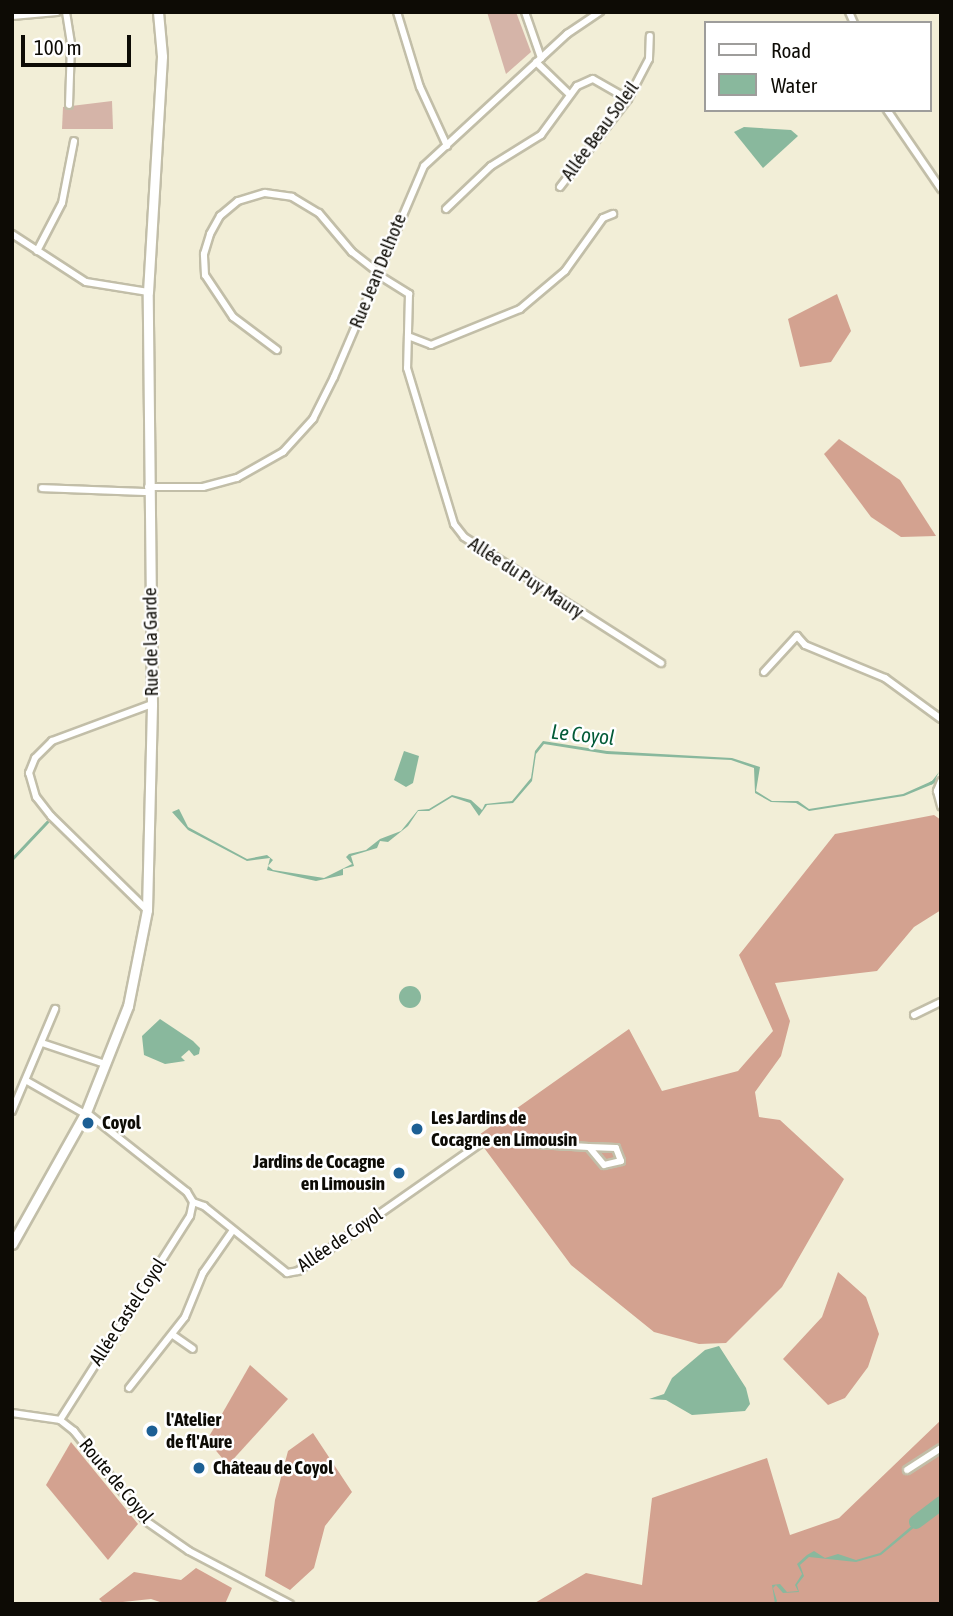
<!DOCTYPE html>
<html>
<head>
<meta charset="utf-8">
<style>
  body { margin:0 }
  #map { position:relative; width:953px; height:1616px; overflow:hidden; background:#f2eed7; font-family:"Asap Condensed",sans-serif }
  div>[style] { position:absolute }
  .green>* { inset:0; background:#d5b4a8 }
  .forest>* { inset:0; background:#d3a290 }
  .water>* { inset:0; background:#89b89d }
  .round { border-radius:50% }
  .stream>* { height:2.5px; margin:-1.25px; padding:0 1.25px; transform-origin:1.25px; border-radius:1.25px; background:#89b89d }
  .river>* { height:14px; margin:-7px; padding:0 7px; transform-origin:7px; border-radius:7px; background:#89b89d }
  .roads { filter:drop-shadow(2px 0 #c2bea8) drop-shadow(-2px 0 #c2bea8) drop-shadow(0 2px #c2bea8) drop-shadow(0 -2px #c2bea8) }
  .street>* { height:6px; margin:-3px; padding:0 3px; transform-origin:3px; border-radius:3px; background:#fff }
  .secondary>* { height:9px; margin:-4.5px; padding:0 4.5px; transform-origin:4.5px; border-radius:4.5px; background:#fff }
  .dots>* { width:19px; height:19px; translate:-50% -50%; box-sizing:border-box; border:4px solid #fff; border-radius:50% }
  span { translate:-50% -50%; white-space:nowrap; text-align:center; line-height:1.15; -webkit-text-stroke:5px #fff; paint-order:stroke }
  .street-label { font-size:19px; color:#0d0b05 }
  .poi-label { font-size:19px; color:#0d0b05; font-weight:700 }
  .left { translate:0 -50%; text-align:left }
  .right { translate:-100% -50%; text-align:right }
  .water-label { font-size:21px; color:#035b38; font-style:italic }
  .frame { position:absolute; inset:0; border:14px solid #0d0b05; pointer-events:none }
  .legend { position:absolute; left:704px; top:21px; width:228px; height:91px; box-sizing:border-box; background:#fff; border:2px solid #9e9d9b; margin:0; padding:9px 12px; list-style:none; font-size:21px; color:#0d0b05 }
  .legend li { display:flex; align-items:center; gap:14px; height:35px }
  .legend b { width:35px; border:2px solid #9e9d9b }
  .scale { position:absolute; left:21px; top:35px; width:110px; height:32px; box-sizing:border-box; border:4px solid #0d0b05; border-top:0; padding-left:9px; font-size:21px; line-height:24px; white-space:nowrap; color:#0d0b05; -webkit-text-stroke:5px #fff; paint-order:stroke }
</style>
</head>
<body>
<div id="map">
  <div class="green">
    <i style="clip-path:polygon(487px 12px,516px 12px,531px 52px,506px 74px)"></i>
    <i style="clip-path:polygon(112px 101px,113px 129px,62px 129px,63px 107px)"></i>
  </div>
  <div class="forest">
    <i style="clip-path:polygon(837px 294px,851px 331px,831px 362px,800px 367px,788px 319px)"></i>
    <i style="clip-path:polygon(839px 439px,900px 480px,936px 536px,901px 537px,871px 517px,824px 454px)"></i>
    <i style="clip-path:polygon(934px 815px,941px 820px,941px 910px,914px 927px,877px 971px,775px 983px,790px 1021px,781px 1056px,755px 1092px,759px 1117px,780px 1120px,844px 1179px,782px 1287px,726px 1343px,699px 1344px,654px 1332px,571px 1265px,476px 1137px,629px 1029px,662px 1091px,738px 1071px,773px 1031px,739px 955px,835px 834px)"></i>
    <i style="clip-path:polygon(838px 1272px,866px 1297px,879px 1334px,868px 1367px,845px 1398px,828px 1405px,783px 1359px,822px 1317px)"></i>
    <i style="clip-path:polygon(250px 1365px,288px 1399px,228px 1465px,207px 1440px)"></i>
    <i style="clip-path:polygon(941px 1420px,941px 1604px,533px 1604px,586px 1573px,642px 1585px,652px 1498px,767px 1458px,790px 1535px,839px 1518px)"></i>
    <i style="clip-path:polygon(313px 1433px,352px 1492px,325px 1526px,314px 1568px,290px 1590px,265px 1576px,275px 1500px,288px 1451px)"></i>
    <i style="clip-path:polygon(71px 1442px,138px 1524px,108px 1560px,46px 1485px)"></i>
    <i style="clip-path:polygon(196px 1568px,232px 1588px,225px 1604px,166px 1604px,151px 1599px,104px 1604px,99px 1599px,134px 1572px,181px 1580px)"></i>
  </div>
  <div class="water">
    <i style="clip-path:polygon(744px 127px,791px 130px,798px 136px,763px 168px,734px 132px)"></i>
    <i style="clip-path:polygon(543px 741px,607px 751px,732px 758px,760px 767px,756px 791px,772px 801px,798px 801px,809px 809px,903px 794px,932px 781px,939px 772px,933px 784px,904px 796px,809px 811px,796px 803px,771px 802px,755px 793px,754px 768px,731px 760px,607px 754px,544px 744px,536px 754px,532px 781px,513px 803px,487px 805px,479px 816px,470px 803px,452px 797px,429px 811px,418px 811px,408px 826px,388px 842px,380px 841px,377px 848px,351px 856px,354px 866px,343px 869px,343px 875px,316px 881px,267px 870px,270px 858px,247px 861px,188px 830px,172px 812px,179px 809px,188px 827px,247px 859px,267px 855px,273px 860px,268px 866px,273px 870px,324px 878px,352px 864px,346px 857px,349px 854px,366px 850px,380px 839px,401px 831px,418px 810px,429px 809px,452px 795px,471px 800px,482px 810px,485px 804px,512px 801px,531px 778px,535px 751px)"></i>
    <i style="clip-path:polygon(404px 751px,419px 756px,413px 783px,406px 787px,394px 780px)"></i>
    <i class="round" style="left:399px;top:986px;width:22px;height:22px"></i>
    <i style="clip-path:polygon(160px 1019px,193px 1041px,200px 1048px,199px 1054px,194px 1056px,189px 1050px,181px 1057px,185px 1061px,165px 1064px,144px 1055px,142px 1036px)"></i>
    <i style="clip-path:polygon(719px 1346px,746px 1388px,750px 1404px,745px 1411px,692px 1415px,666px 1400px,649px 1399px,664px 1394px,672px 1378px,705px 1350px)"></i>
    <i style="clip-path:polygon(928px 1512px,928px 1516px,881px 1555px,856px 1562px,809px 1557px,800px 1565px,804px 1576px,797px 1585px,799px 1592px,783px 1593px,776px 1585px,773px 1588px,777px 1601px,775px 1604px,772px 1585px,780px 1584px,787px 1592px,798px 1591px,795px 1585px,802px 1574px,797px 1564px,807px 1555px,814px 1551px,825px 1558px,838px 1554px,856px 1560px,880px 1553px)"></i>
  </div>
  <div class="stream">
    <i style="left:930px;top:783px;width:13px;rotate:-29deg"></i>
    <i style="left:12px;top:859px;width:51px;rotate:-46.6deg"></i>
  </div>
  <div class="river">
    <i style="left:916px;top:1522px;width:31px;rotate:-37deg"></i>
  </div>
  <div class="roads">
    <div class="street">
      <i style="left:66px;top:12px;width:33px;rotate:81deg"></i>
      <i style="left:71px;top:45px;width:60px;rotate:91.9deg"></i>
      <i style="left:397px;top:12px;width:78px;rotate:73deg"></i>
      <i style="left:420px;top:87px;width:65px;rotate:65.4deg"></i>
      <i style="left:525px;top:12px;width:49px;rotate:70.8deg"></i>
      <i style="left:849px;top:12px;width:12px;rotate:66deg"></i>
      <i style="left:12px;top:16px;width:45px;rotate:-5.1deg"></i>
      <i style="left:536px;top:62px;width:47px;rotate:44.1deg"></i>
      <i style="left:887px;top:110px;width:96px;rotate:55.6deg"></i>
      <i style="left:560px;top:187px;width:111px;rotate:-52.3deg"></i>
      <i style="left:628px;top:99px;width:45px;rotate:-62.3deg"></i>
      <i style="left:649px;top:59px;width:23px;rotate:-88deg"></i>
      <i style="left:446px;top:209px;width:62px;rotate:-43.7deg"></i>
      <i style="left:491px;top:166px;width:59px;rotate:-31.8deg"></i>
      <i style="left:541px;top:135px;width:61px;rotate:-53.7deg"></i>
      <i style="left:577px;top:86px;width:17px;rotate:-24deg"></i>
      <i style="left:593px;top:79px;width:40px;rotate:29.7deg"></i>
      <i style="left:12px;top:234px;width:88px;rotate:33deg"></i>
      <i style="left:86px;top:282px;width:63px;rotate:9.2deg"></i>
      <i style="left:37px;top:251px;width:54px;rotate:-62.5deg"></i>
      <i style="left:62px;top:203px;width:63px;rotate:-79deg"></i>
      <i style="left:377px;top:274px;width:38px;rotate:32deg"></i>
      <i style="left:409px;top:294px;width:74px;rotate:91.5deg"></i>
      <i style="left:407px;top:368px;width:163px;rotate:73.2deg"></i>
      <i style="left:454px;top:524px;width:16px;rotate:52deg"></i>
      <i style="left:464px;top:537px;width:234px;rotate:32.6deg"></i>
      <i style="left:408px;top:336px;width:25px;rotate:21deg"></i>
      <i style="left:431px;top:345px;width:96px;rotate:-22deg"></i>
      <i style="left:520px;top:309px;width:59px;rotate:-40.2deg"></i>
      <i style="left:565px;top:271px;width:65px;rotate:-54.4deg"></i>
      <i style="left:603px;top:218px;width:11px;rotate:-22deg"></i>
      <i style="left:277px;top:350px;width:55px;rotate:-143.1deg"></i>
      <i style="left:233px;top:317px;width:50px;rotate:-123.7deg"></i>
      <i style="left:205px;top:275px;width:21px;rotate:-93deg"></i>
      <i style="left:204px;top:254px;width:21px;rotate:-73deg"></i>
      <i style="left:210px;top:234px;width:21px;rotate:-61deg"></i>
      <i style="left:220px;top:216px;width:23px;rotate:-40deg"></i>
      <i style="left:238px;top:201px;width:28px;rotate:-17deg"></i>
      <i style="left:265px;top:193px;width:27px;rotate:8deg"></i>
      <i style="left:292px;top:197px;width:31px;rotate:31deg"></i>
      <i style="left:319px;top:213px;width:51px;rotate:49.8deg"></i>
      <i style="left:352px;top:252px;width:33px;rotate:38deg"></i>
      <i style="left:148px;top:487px;width:55px"></i>
      <i style="left:203px;top:487px;width:35px;rotate:-15deg"></i>
      <i style="left:237px;top:478px;width:53px;rotate:-29.5deg"></i>
      <i style="left:283px;top:452px;width:45px;rotate:-47.7deg"></i>
      <i style="left:313px;top:419px;width:47px;rotate:-63.4deg"></i>
      <i style="left:334px;top:377px;width:229px;rotate:-66.9deg"></i>
      <i style="left:424px;top:166px;width:195px;rotate:-42.7deg"></i>
      <i style="left:567px;top:34px;width:40px;rotate:-34deg"></i>
      <i style="left:42px;top:488px;width:106px;rotate:2.2deg"></i>
      <i style="left:764px;top:672px;width:49px;rotate:-47.5deg"></i>
      <i style="left:797px;top:636px;width:12px;rotate:48deg"></i>
      <i style="left:805px;top:645px;width:87px;rotate:22.4deg"></i>
      <i style="left:885px;top:678px;width:69px;rotate:36.2deg"></i>
      <i style="left:941px;top:781px;width:11px;rotate:112deg"></i>
      <i style="left:937px;top:791px;width:16px;rotate:75deg"></i>
      <i style="left:147px;top:910px;width:134px;rotate:-135.6deg"></i>
      <i style="left:51px;top:816px;width:24px;rotate:-128deg"></i>
      <i style="left:36px;top:797px;width:25px;rotate:-106deg"></i>
      <i style="left:29px;top:773px;width:16px;rotate:-68deg"></i>
      <i style="left:35px;top:758px;width:24px;rotate:-45deg"></i>
      <i style="left:52px;top:741px;width:107px;rotate:-20.3deg"></i>
      <i style="left:914px;top:1015px;width:30px;rotate:-26deg"></i>
      <i style="left:42px;top:1043px;width:66px;rotate:18.4deg"></i>
      <i style="left:27px;top:1081px;width:67px;rotate:29.6deg"></i>
      <i style="left:12px;top:1111px;width:111px;rotate:-67.1deg"></i>
      <i style="left:86px;top:1112px;width:129px;rotate:38.4deg"></i>
      <i style="left:187px;top:1192px;width:12px;rotate:59deg"></i>
      <i style="left:193px;top:1202px;width:12px;rotate:20deg"></i>
      <i style="left:204px;top:1206px;width:107px;rotate:38.9deg"></i>
      <i style="left:287px;top:1273px;width:11px;rotate:-10deg"></i>
      <i style="left:298px;top:1271px;width:227px;rotate:-35deg"></i>
      <i style="left:484px;top:1141px;width:105px;rotate:3.3deg"></i>
      <i style="left:589px;top:1147px;width:27px;rotate:2deg"></i>
      <i style="left:616px;top:1148px;width:14px;rotate:69deg"></i>
      <i style="left:621px;top:1161px;width:17px;rotate:167deg"></i>
      <i style="left:604px;top:1165px;width:23px;rotate:-130deg"></i>
      <i style="left:173px;top:1335px;width:24px;rotate:35deg"></i>
      <i style="left:129px;top:1388px;width:90px;rotate:-51.7deg"></i>
      <i style="left:185px;top:1317px;width:48px;rotate:-67.8deg"></i>
      <i style="left:203px;top:1273px;width:52px;rotate:-55.1deg"></i>
      <i style="left:12px;top:1413px;width:49px;rotate:8.3deg"></i>
      <i style="left:60px;top:1420px;width:18px;rotate:38deg"></i>
      <i style="left:74px;top:1431px;width:115px;rotate:51.3deg"></i>
      <i style="left:146px;top:1521px;width:52px;rotate:34.9deg"></i>
      <i style="left:189px;top:1551px;width:114px;rotate:27.7deg"></i>
      <i style="left:60px;top:1420px;width:242px;rotate:-57.5deg"></i>
      <i style="left:190px;top:1216px;width:14px;rotate:-78deg"></i>
      <i style="left:907px;top:1470px;width:40px;rotate:-32.9deg"></i>
    </div>
    <div class="secondary">
      <i style="left:12px;top:1244px;width:151px;rotate:-60.7deg"></i>
      <i style="left:86px;top:1112px;width:114px;rotate:-68.4deg"></i>
      <i style="left:128px;top:1006px;width:98px;rotate:-78.8deg"></i>
      <i style="left:147px;top:910px;width:206px;rotate:-88.6deg"></i>
      <i style="left:152px;top:704px;width:412px;rotate:-90.6deg"></i>
      <i style="left:148px;top:292px;width:236px;rotate:-86.6deg"></i>
      <i style="left:162px;top:56px;width:44px;rotate:-95.2deg"></i>
    </div>
  </div>
  <div class="dots">
    <i style="left:88px;top:1123px;background:#1c5f94"></i>
    <i style="left:417px;top:1129px;background:#1c5f94"></i>
    <i style="left:399px;top:1173px;background:#1c5f94"></i>
    <i style="left:152px;top:1431px;background:#1c5f94"></i>
    <i style="left:199px;top:1468px;background:#1c5f94"></i>
  </div>
  <div class="street-label">
    <span style="left:600px;top:131px;rotate:-54deg">Allée Beau Soleil</span>
    <span style="left:378px;top:271px;rotate:-68deg">Rue Jean Delhote</span>
    <span style="left:526px;top:578px;rotate:33deg">Allée du Puy Maury</span>
    <span style="left:151px;top:642px;rotate:-91deg">Rue de la Garde</span>
    <span style="left:340px;top:1240px;rotate:-34deg">Allée de Coyol</span>
    <span style="left:128px;top:1312px;rotate:-57deg">Allée Castel Coyol</span>
    <span style="left:116px;top:1481px;rotate:50deg">Route de Coyol</span>
  </div>
  <div class="poi-label">
    <span class="left" style="left:431px;top:1129px">Les Jardins de<br>Cocagne en Limousin</span>
    <span class="left" style="left:102px;top:1123px">Coyol</span>
    <span class="right" style="left:385px;top:1173px">Jardins de Cocagne<br>en Limousin</span>
    <span class="left" style="left:166px;top:1431px">l'Atelier<br>de fl'Aure</span>
    <span class="left" style="left:213px;top:1468px">Château de Coyol</span>
  </div>
  <div class="water-label">
    <span style="left:583px;top:734px;rotate:6deg">Le Coyol</span>
  </div>
  <div class="frame"></div>
  <ul class="legend">
  <li><b style="height:9px;background:#fff"></b>Road</li>
  <li><b style="height:19px;background:#89b89d"></b>Water</li>
  </ul>
  <div class="scale">100 m</div>
</div>
</body>
</html>
